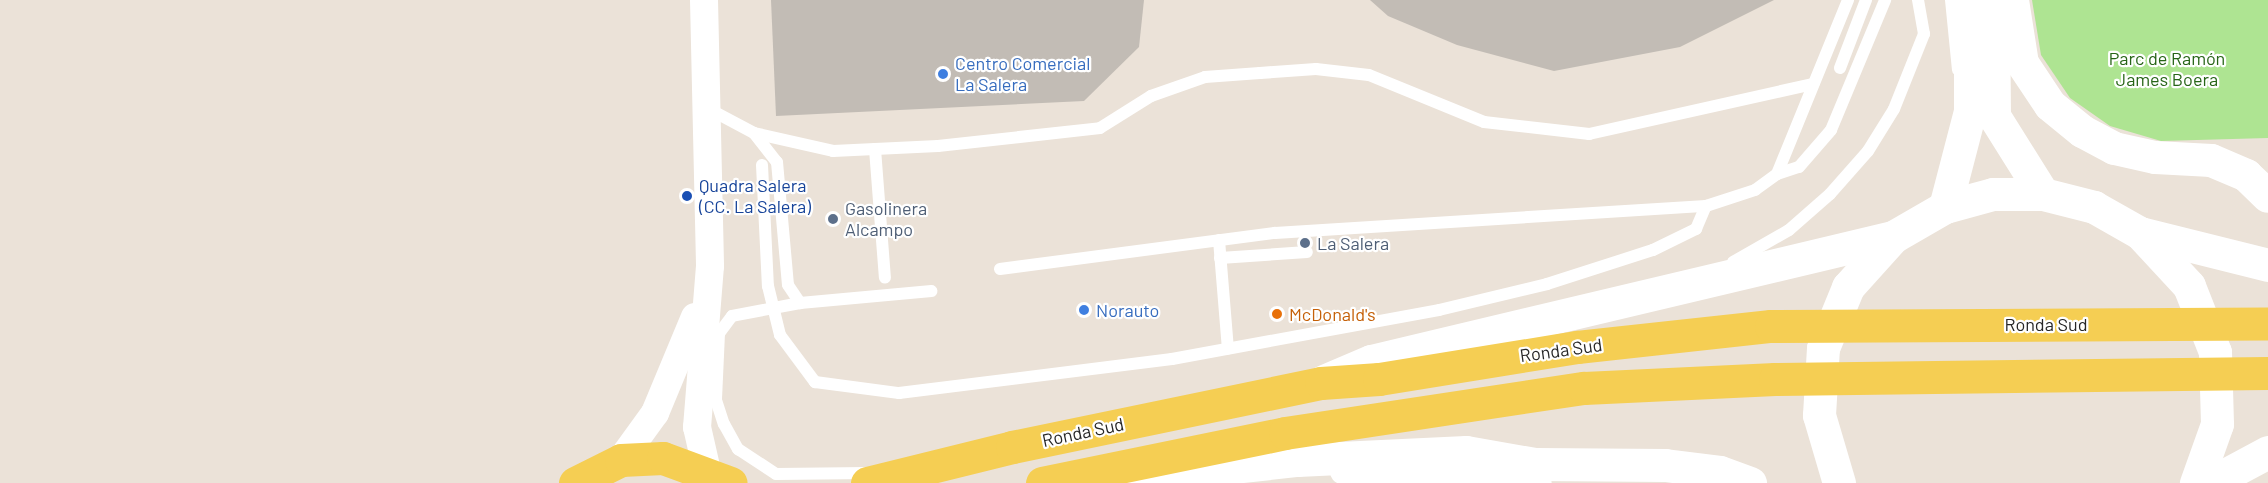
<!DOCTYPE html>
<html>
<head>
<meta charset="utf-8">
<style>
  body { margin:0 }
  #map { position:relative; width:2268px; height:483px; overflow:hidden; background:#ebe2d8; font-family:Barlow,sans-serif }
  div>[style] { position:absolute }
  .green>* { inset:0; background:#aee492 }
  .building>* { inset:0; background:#c2bcb5 }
  .service>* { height:12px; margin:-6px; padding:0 6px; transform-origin:6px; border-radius:6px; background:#fff }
  .minor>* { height:24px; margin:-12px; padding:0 12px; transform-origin:12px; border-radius:12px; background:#fff }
  .tertiary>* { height:28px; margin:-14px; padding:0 14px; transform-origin:14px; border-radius:14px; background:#fff }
  .secondary>* { height:33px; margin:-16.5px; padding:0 16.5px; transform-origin:16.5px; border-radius:16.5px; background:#fff }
  .primary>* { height:33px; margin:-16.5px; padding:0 16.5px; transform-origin:16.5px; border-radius:16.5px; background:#f5ce53 }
  .dots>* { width:16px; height:16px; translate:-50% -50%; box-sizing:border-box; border:3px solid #fff; border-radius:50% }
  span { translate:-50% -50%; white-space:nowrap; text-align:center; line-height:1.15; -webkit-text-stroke:4.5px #fff; paint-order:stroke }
  .park-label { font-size:18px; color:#276517 }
  .shop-label { font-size:18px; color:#366cbe }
  .left { translate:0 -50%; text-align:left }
  .transit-label { font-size:18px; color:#164399 }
  .service-label { font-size:18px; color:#4e5e75 }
  .food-label { font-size:18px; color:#c56008 }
  .street-label { font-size:18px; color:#272727 }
</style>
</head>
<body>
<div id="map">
  <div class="green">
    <i style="clip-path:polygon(2032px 0,2268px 0,2268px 138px,2161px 141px,2110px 126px,2070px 98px,2041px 55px)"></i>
  </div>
  <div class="building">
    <i style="clip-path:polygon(771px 0,1144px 0,1139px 47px,1084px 101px,776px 116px)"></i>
    <i style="clip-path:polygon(1370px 0,1774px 0,1680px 47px,1554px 71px,1457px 45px,1388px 16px)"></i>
  </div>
  <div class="service">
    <i style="left:1951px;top:0;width:70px;rotate:84.3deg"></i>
    <i style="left:1840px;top:68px;width:73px;rotate:-69.1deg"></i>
    <i style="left:707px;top:108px;width:53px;rotate:28deg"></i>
    <i style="left:754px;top:133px;width:81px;rotate:12.8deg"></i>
    <i style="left:833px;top:151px;width:105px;rotate:-2.7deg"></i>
    <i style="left:938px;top:146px;width:163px;rotate:-6.3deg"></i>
    <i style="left:1100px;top:128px;width:60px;rotate:-32.1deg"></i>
    <i style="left:1151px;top:96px;width:57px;rotate:-19.4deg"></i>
    <i style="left:1205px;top:77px;width:55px;rotate:-4.2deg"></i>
    <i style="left:1260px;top:73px;width:56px;rotate:-4.1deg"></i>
    <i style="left:1316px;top:69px;width:53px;rotate:6.5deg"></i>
    <i style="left:1369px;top:75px;width:124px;rotate:22.2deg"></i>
    <i style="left:1484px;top:122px;width:106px;rotate:6.5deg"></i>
    <i style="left:1589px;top:134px;width:230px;rotate:-12.6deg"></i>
    <i style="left:754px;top:133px;width:37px;rotate:52deg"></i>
    <i style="left:777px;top:162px;width:123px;rotate:84.9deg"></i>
    <i style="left:788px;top:285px;width:22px;rotate:56deg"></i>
    <i style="left:800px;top:303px;width:132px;rotate:-5.2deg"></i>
    <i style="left:875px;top:149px;width:129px;rotate:85.6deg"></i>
    <i style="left:762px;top:165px;width:121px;rotate:87.2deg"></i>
    <i style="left:768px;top:286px;width:50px;rotate:76.2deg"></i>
    <i style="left:780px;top:335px;width:59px;rotate:53.3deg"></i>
    <i style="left:815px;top:382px;width:85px;rotate:7.5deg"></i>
    <i style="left:899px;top:393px;width:275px;rotate:-7.1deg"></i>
    <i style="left:1172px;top:359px;width:271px;rotate:-10.4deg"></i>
    <i style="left:1439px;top:310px;width:111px;rotate:-13.5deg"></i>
    <i style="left:1547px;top:284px;width:111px;rotate:-17.8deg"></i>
    <i style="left:1653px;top:250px;width:48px;rotate:-26deg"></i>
    <i style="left:1696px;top:229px;width:25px;rotate:-67deg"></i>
    <i style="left:1777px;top:174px;width:188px;rotate:-67.8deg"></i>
    <i style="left:1219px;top:240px;width:109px;rotate:85.3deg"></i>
    <i style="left:1220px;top:258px;width:87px;rotate:-3.9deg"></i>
    <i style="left:1733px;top:262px;width:64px;rotate:-29.7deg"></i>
    <i style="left:1789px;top:230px;width:55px;rotate:-41.3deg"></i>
    <i style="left:1830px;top:194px;width:57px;rotate:-48.5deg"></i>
    <i style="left:1868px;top:151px;width:49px;rotate:-58.2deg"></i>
    <i style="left:1894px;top:109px;width:81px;rotate:-68.2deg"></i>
    <i style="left:1924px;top:34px;width:35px;rotate:-100deg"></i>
    <i style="left:1000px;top:269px;width:277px;rotate:-7.5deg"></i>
    <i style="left:1275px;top:233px;width:432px;rotate:-3.6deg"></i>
    <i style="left:1706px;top:206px;width:52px;rotate:-18.1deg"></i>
    <i style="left:1755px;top:190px;width:27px;rotate:-36deg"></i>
    <i style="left:1777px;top:174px;width:23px;rotate:-18deg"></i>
    <i style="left:1799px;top:167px;width:49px;rotate:-49.1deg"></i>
    <i style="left:1831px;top:130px;width:141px;rotate:-67.4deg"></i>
    <i style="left:800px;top:303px;width:69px;rotate:169.2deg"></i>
    <i style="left:732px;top:316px;width:21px;rotate:127deg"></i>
    <i style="left:719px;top:333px;width:67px;rotate:92.6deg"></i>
    <i style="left:716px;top:400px;width:25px;rotate:72deg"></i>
    <i style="left:724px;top:424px;width:29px;rotate:61deg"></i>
    <i style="left:738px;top:449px;width:45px;rotate:33.3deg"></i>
    <i style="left:776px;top:474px;width:92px;rotate:-0.6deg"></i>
  </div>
  <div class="minor">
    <i style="left:1342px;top:472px;width:198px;rotate:3.2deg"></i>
  </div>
  <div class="tertiary">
    <i style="left:704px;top:0;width:266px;rotate:88.7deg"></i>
    <i style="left:710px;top:266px;width:162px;rotate:94.6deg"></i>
    <i style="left:697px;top:427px;width:45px;rotate:77.2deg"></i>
    <i style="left:621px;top:460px;width:58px;rotate:-54.1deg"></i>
    <i style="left:655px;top:413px;width:104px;rotate:-67.4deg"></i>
  </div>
  <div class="secondary">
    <i style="left:2012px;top:0;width:64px;rotate:81deg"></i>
    <i style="left:2022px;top:63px;width:50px;rotate:56.3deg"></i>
    <i style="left:2050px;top:105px;width:41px;rotate:39.1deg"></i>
    <i style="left:2082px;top:131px;width:36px;rotate:28deg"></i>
    <i style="left:2114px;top:148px;width:42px;rotate:12.4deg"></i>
    <i style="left:2155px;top:157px;width:56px;rotate:3.1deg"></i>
    <i style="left:2211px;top:160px;width:38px;rotate:23deg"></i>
    <i style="left:2246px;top:175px;width:30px;rotate:44deg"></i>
    <i style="left:1993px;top:3px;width:113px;rotate:89.5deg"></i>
    <i style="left:1994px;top:116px;width:92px;rotate:57.9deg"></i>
    <i style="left:1945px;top:207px;width:99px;rotate:-75.4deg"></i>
    <i style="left:1970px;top:111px;width:111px;rotate:-90deg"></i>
    <i style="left:2140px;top:233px;width:72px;rotate:47.2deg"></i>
    <i style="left:2189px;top:286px;width:71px;rotate:68.5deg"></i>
    <i style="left:2215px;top:352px;width:72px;rotate:88.4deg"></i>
    <i style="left:2217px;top:424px;width:63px;rotate:109.6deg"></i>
    <i style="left:1324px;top:381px;width:51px;rotate:-23.1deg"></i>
    <i style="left:1371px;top:361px;width:537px;rotate:-13.36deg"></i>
    <i style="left:1893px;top:237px;width:60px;rotate:-30deg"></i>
    <i style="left:1945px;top:207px;width:50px;rotate:-15.2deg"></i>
    <i style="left:1993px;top:194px;width:50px"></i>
    <i style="left:2043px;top:194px;width:53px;rotate:14.3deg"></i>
    <i style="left:2094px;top:207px;width:53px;rotate:29.5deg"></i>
    <i style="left:2140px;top:233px;width:132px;rotate:14deg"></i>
    <i style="left:1130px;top:472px;width:49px;rotate:1.2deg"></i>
    <i style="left:1179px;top:473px;width:119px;rotate:-6.3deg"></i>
    <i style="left:1297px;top:460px;width:169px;rotate:-2.7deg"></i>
    <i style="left:1466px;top:452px;width:70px;rotate:9.9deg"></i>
    <i style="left:1535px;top:464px;width:130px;rotate:0.4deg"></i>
    <i style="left:1665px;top:465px;width:55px;rotate:7.3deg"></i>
    <i style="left:1720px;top:472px;width:32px;rotate:20deg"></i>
    <i style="left:1839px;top:483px;width:71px;rotate:-106.4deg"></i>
    <i style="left:1819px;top:415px;width:67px;rotate:-86.6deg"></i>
    <i style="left:1823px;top:348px;width:66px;rotate:-67.7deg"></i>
    <i style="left:1848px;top:287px;width:67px;rotate:-48deg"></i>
    <i style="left:2210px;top:483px;width:66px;rotate:-28.1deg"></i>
  </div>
  <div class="primary">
    <i style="left:575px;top:483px;width:51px;rotate:-26.6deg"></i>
    <i style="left:621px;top:460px;width:42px;rotate:-2.7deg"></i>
    <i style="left:663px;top:458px;width:72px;rotate:20.2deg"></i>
    <i style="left:867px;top:483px;width:149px;rotate:-13.9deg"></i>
    <i style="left:1012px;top:447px;width:316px;rotate:-11.7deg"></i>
    <i style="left:1321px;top:383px;width:58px;rotate:-3.9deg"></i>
    <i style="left:1379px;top:379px;width:201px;rotate:-9.2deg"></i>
    <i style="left:1577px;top:347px;width:195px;rotate:-6.2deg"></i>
    <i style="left:1771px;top:326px;width:497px;rotate:-0.3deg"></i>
    <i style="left:1042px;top:483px;width:248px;rotate:-11.6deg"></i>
    <i style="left:1285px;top:433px;width:302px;rotate:-8.6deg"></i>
    <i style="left:1584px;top:388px;width:191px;rotate:-2.7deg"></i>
    <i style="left:1775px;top:379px;width:493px;rotate:-0.7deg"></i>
  </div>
  <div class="dots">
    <i style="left:943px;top:74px;background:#3f7fe0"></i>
    <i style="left:687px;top:196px;background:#1a4fb4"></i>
    <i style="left:833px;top:219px;background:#5c6f8a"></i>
    <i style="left:1305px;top:243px;background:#5c6f8a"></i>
    <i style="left:1084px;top:310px;background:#3f7fe0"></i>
    <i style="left:1277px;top:314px;background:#e8710a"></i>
  </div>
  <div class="park-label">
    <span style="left:2167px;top:69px">Parc de Ramón<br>James Boera</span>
  </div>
  <div class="shop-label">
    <span class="left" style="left:955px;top:74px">Centro Comercial<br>La Salera</span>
    <span class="left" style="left:1096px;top:310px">Norauto</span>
  </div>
  <div class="transit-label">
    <span class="left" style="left:699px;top:196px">Quadra Salera<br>(CC. La Salera)</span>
  </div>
  <div class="service-label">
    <span class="left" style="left:845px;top:219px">Gasolinera<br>Alcampo</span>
    <span class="left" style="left:1317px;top:243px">La Salera</span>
  </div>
  <div class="food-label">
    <span class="left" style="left:1289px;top:314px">McDonald's</span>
  </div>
  <div class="street-label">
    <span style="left:2046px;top:324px">Ronda Sud</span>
    <span style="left:1561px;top:350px;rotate:-8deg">Ronda Sud</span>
    <span style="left:1083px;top:432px;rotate:-12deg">Ronda Sud</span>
  </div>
</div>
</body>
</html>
